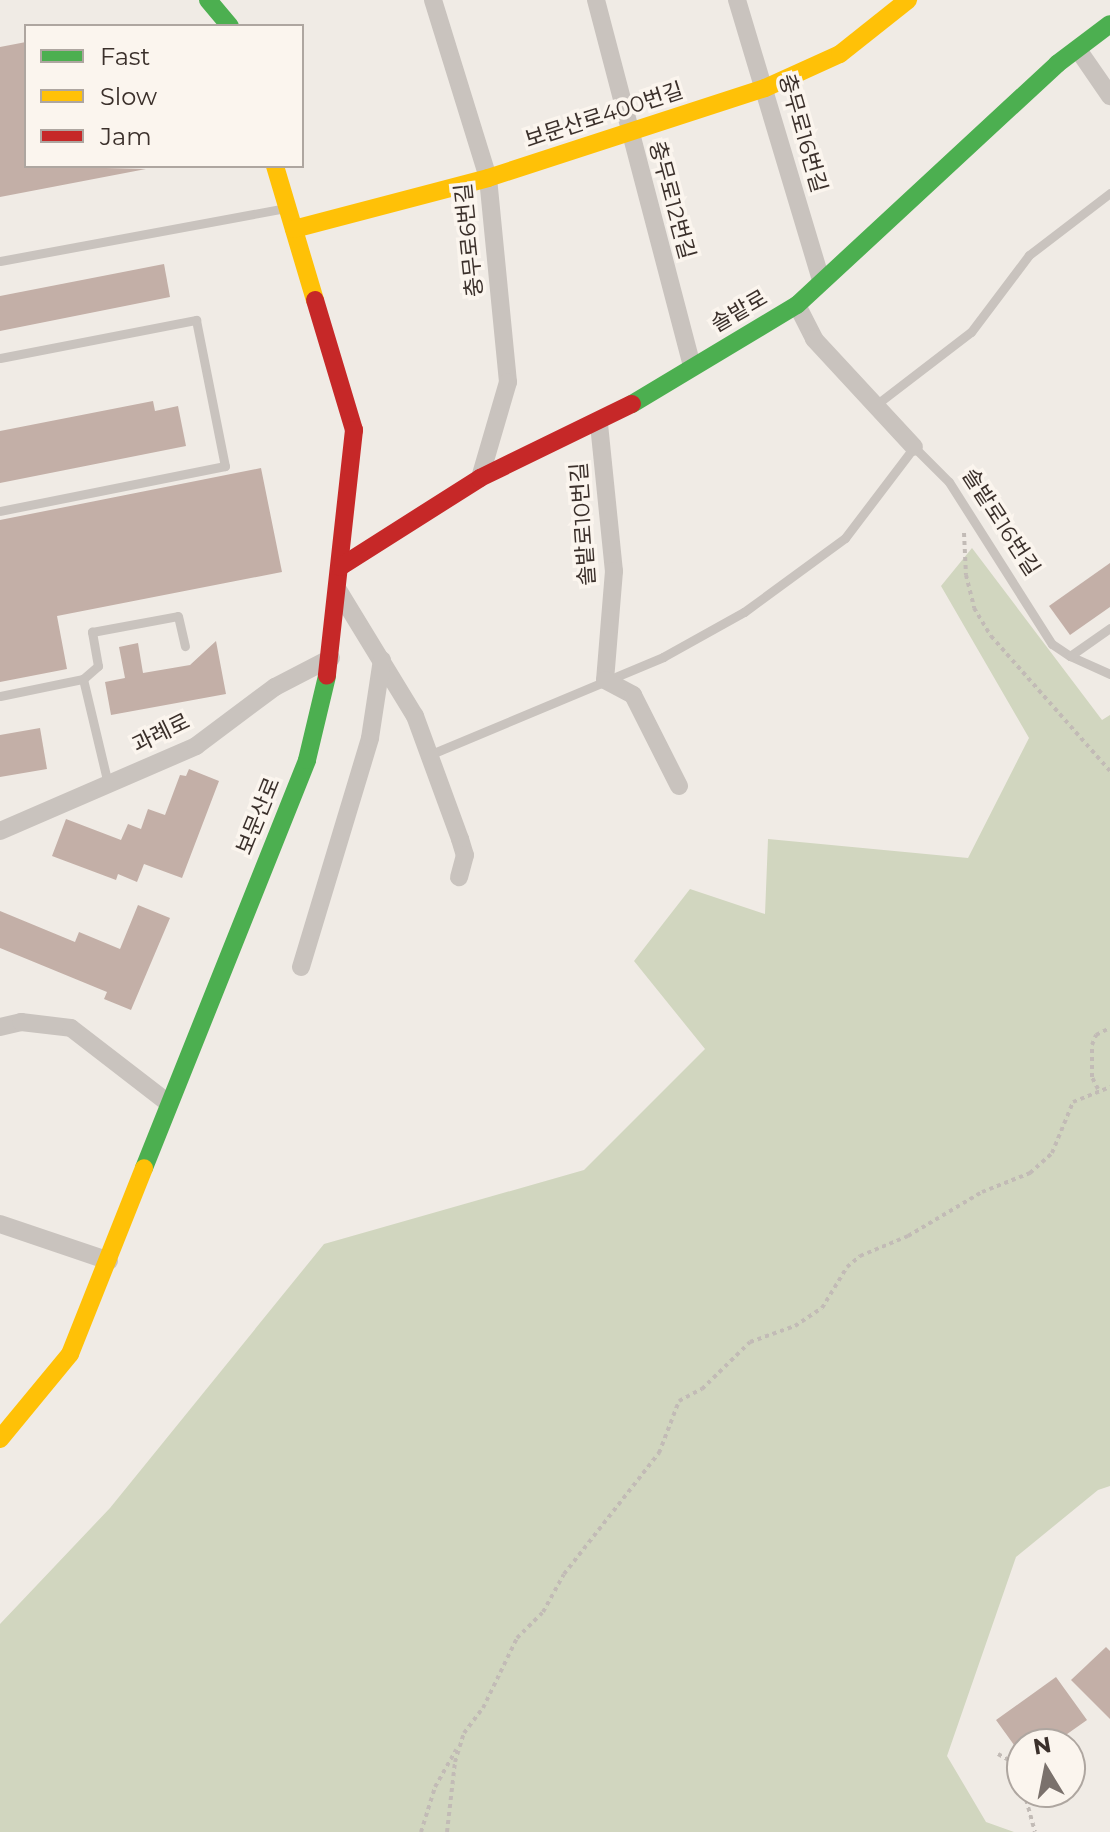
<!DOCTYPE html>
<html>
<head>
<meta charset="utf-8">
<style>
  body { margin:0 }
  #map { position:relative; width:1110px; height:1832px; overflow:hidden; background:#f0ebe5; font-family:Montserrat,"Noto Sans KR",sans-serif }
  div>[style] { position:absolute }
  .green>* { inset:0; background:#d1d6bf }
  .building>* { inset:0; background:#c3afa7 }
  .path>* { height:4px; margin-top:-2px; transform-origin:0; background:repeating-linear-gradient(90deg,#c2bbb6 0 4px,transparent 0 8px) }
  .lane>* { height:9px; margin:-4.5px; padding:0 4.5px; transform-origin:4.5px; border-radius:4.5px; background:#c9c3be }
  .street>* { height:18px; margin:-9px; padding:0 9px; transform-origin:9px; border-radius:9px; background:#c9c3be }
  .fast>* { height:18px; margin:-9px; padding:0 9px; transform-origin:9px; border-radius:9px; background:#4caf50 }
  .slow>* { height:18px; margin:-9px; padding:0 9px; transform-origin:9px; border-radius:9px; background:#ffc107 }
  .jam>* { height:18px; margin:-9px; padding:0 9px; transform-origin:9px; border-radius:9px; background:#c62828 }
  span { translate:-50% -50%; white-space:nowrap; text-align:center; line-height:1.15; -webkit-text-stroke:7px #fbf5ee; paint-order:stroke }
  .street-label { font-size:22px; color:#3b302b }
  .legend { position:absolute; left:24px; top:24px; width:280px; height:144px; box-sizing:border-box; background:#fbf5ee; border:2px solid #aea6a0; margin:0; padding:10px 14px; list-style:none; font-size:24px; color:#3b302b }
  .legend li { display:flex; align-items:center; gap:16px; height:40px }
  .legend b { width:40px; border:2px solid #aea6a0 }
  .north { position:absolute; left:1006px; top:1728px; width:80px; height:80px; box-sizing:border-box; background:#fbf5ee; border:2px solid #aea6a0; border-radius:50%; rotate:350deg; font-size:22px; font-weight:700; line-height:32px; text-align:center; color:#3b302b }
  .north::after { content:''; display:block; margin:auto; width:28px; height:36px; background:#7a716c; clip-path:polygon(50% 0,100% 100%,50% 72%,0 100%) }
</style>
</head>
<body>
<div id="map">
  <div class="green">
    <i style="clip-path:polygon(972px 548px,1102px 720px,1110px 715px,1110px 1486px,1098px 1490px,1016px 1557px,947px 1756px,986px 1822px,1014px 1832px,0 1832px,0 1624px,110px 1508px,324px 1244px,584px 1170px,705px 1049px,634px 961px,690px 889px,765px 914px,768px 839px,968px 858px,1029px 738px,941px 586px)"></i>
  </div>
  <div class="building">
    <i style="clip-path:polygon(26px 42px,26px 166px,146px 169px,0 197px,0 47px)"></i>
    <i style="clip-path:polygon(164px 264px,170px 297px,0 331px,0 296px)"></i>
    <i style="clip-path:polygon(153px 401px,155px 411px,178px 406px,186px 446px,0 483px,0 431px)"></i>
    <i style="clip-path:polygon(261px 468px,282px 572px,57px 616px,67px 669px,0 682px,0 520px)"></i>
    <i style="clip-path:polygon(1110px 563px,1110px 607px,1070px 635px,1049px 606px)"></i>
    <i style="clip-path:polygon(216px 641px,226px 694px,111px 715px,105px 682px,125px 678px,119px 647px,138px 643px,143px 673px,190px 665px)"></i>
    <i style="clip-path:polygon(40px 728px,47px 769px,0 777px,0 735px)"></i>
    <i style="clip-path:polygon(189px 769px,219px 781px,182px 878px,144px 864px,137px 882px,118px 874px,116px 880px,52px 856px,66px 819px,121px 840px,128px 824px,141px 829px,148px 809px,165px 815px,180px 775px,186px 776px)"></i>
    <i style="clip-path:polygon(138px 905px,170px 918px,131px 1010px,104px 999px,107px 992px,0 948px,0 911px,75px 942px,79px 932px,120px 949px)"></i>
    <i style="clip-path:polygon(1106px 1647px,1110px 1651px,1110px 1719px,1071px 1680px)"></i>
    <i style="clip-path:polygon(1056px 1677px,1087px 1720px,1053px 1744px,1022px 1744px,1022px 1756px,996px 1720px)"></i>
  </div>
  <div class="path">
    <i style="left:964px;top:533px;width:42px;rotate:87.3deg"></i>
    <i style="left:966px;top:575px;width:34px;rotate:76deg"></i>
    <i style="left:974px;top:608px;width:33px;rotate:59deg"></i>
    <i style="left:991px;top:636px;width:180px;rotate:48.6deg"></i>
    <i style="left:1098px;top:1089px;width:13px;rotate:-117deg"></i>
    <i style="left:1092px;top:1077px;width:32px;rotate:-90deg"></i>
    <i style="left:1092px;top:1045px;width:11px;rotate:-68deg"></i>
    <i style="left:1096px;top:1035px;width:16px;rotate:-27deg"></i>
    <i style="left:998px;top:1754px;width:21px;rotate:29deg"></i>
    <i style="left:1016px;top:1764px;width:22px;rotate:74deg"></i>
    <i style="left:1024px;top:1792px;width:41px;rotate:74.6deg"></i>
    <i style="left:421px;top:1832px;width:47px;rotate:-72.7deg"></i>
    <i style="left:435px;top:1787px;width:43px;rotate:-60.4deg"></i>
    <i style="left:447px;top:1832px;width:70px;rotate:-83.5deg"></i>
    <i style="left:455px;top:1762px;width:30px;rotate:-73deg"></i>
    <i style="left:464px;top:1733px;width:31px;rotate:-53deg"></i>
    <i style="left:483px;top:1708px;width:78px;rotate:-64.1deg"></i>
    <i style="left:517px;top:1638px;width:37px;rotate:-45deg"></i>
    <i style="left:543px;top:1612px;width:43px;rotate:-61.1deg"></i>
    <i style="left:564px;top:1574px;width:154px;rotate:-51.9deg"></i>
    <i style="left:659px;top:1453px;width:56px;rotate:-69deg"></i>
    <i style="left:679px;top:1401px;width:26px;rotate:-28deg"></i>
    <i style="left:702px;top:1389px;width:67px;rotate:-44.4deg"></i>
    <i style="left:750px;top:1342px;width:48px;rotate:-19.6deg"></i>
    <i style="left:795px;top:1326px;width:32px;rotate:-34deg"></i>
    <i style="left:822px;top:1308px;width:48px;rotate:-58.6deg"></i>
    <i style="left:847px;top:1267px;width:17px;rotate:-40deg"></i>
    <i style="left:860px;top:1256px;width:52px;rotate:-22.6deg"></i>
    <i style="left:908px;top:1236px;width:86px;rotate:-30.7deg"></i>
    <i style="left:982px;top:1192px;width:52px;rotate:-21.6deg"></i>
    <i style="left:1030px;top:1173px;width:30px;rotate:-42deg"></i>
    <i style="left:1052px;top:1153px;width:55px;rotate:-67.6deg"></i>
    <i style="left:1073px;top:1102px;width:40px;rotate:-22deg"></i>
  </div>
  <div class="lane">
    <i style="left:0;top:261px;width:290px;rotate:-10.5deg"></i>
    <i style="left:0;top:358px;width:200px;rotate:-11deg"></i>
    <i style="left:196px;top:320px;width:149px;rotate:78.8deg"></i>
    <i style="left:225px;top:466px;width:229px;rotate:168.7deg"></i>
    <i style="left:877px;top:404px;width:118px;rotate:-37.5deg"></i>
    <i style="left:971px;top:332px;width:96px;rotate:-53deg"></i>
    <i style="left:1029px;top:255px;width:102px;rotate:-37.4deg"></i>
    <i style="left:1070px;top:656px;width:44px;rotate:24.2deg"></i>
    <i style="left:83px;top:679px;width:20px;rotate:-41deg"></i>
    <i style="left:98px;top:666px;width:35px;rotate:-100deg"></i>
    <i style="left:92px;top:632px;width:87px;rotate:-10.5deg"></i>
    <i style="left:178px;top:616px;width:31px;rotate:77deg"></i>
    <i style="left:0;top:696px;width:85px;rotate:-11.6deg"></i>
    <i style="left:83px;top:679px;width:108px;rotate:76.6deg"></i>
    <i style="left:429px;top:755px;width:254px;rotate:-22.7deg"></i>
    <i style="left:663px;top:657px;width:93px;rotate:-29.1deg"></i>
    <i style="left:744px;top:612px;width:125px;rotate:-36.2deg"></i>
    <i style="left:845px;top:538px;width:114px;rotate:-52.8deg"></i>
    <i style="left:914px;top:447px;width:49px;rotate:45deg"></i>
    <i style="left:949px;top:482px;width:192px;rotate:57.6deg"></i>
    <i style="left:1052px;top:644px;width:22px;rotate:34deg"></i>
    <i style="left:1070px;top:656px;width:49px;rotate:-35deg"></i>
  </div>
  <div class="street">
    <i style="left:433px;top:0;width:186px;rotate:72.8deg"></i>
    <i style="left:488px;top:178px;width:205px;rotate:84.4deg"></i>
    <i style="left:508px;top:382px;width:100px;rotate:106.3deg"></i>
    <i style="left:596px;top:0;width:377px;rotate:75.3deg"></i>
    <i style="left:737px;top:0;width:292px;rotate:73.3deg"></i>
    <i style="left:1079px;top:51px;width:55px;rotate:55.4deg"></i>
    <i style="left:797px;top:305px;width:38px;rotate:63deg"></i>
    <i style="left:814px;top:339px;width:147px;rotate:47.2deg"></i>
    <i style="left:599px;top:424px;width:148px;rotate:84.2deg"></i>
    <i style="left:614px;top:571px;width:109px;rotate:94.7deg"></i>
    <i style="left:605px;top:680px;width:32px;rotate:28deg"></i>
    <i style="left:633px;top:695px;width:102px;rotate:63.2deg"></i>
    <i style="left:338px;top:590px;width:148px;rotate:58.6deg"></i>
    <i style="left:415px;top:716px;width:131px;rotate:69.9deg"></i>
    <i style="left:460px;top:839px;width:17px;rotate:73deg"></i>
    <i style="left:465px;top:855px;width:23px;rotate:105deg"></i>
    <i style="left:0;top:831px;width:214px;rotate:-23.4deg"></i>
    <i style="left:196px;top:746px;width:99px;rotate:-36.8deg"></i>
    <i style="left:275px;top:687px;width:63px;rotate:-27.4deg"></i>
    <i style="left:301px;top:967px;width:239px;rotate:-73.2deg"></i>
    <i style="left:370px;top:738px;width:79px;rotate:-81.3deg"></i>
    <i style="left:0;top:1027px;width:22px;rotate:-13deg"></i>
    <i style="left:21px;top:1022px;width:50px;rotate:6.8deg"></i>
    <i style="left:71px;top:1028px;width:123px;rotate:37.7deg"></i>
    <i style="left:0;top:1224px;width:115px;rotate:18.7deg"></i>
  </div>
  <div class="fast">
    <i style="left:208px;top:0;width:34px;rotate:50deg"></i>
    <i style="left:632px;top:404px;width:192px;rotate:-31deg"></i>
    <i style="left:797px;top:305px;width:355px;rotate:-42.8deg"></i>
    <i style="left:1057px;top:64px;width:66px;rotate:-37deg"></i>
    <i style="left:144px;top:1168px;width:439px;rotate:-68.2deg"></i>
    <i style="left:307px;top:760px;width:86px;rotate:-76.6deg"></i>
  </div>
  <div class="slow">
    <i style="left:275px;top:166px;width:140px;rotate:73.4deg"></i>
    <i style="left:294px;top:229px;width:201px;rotate:-14.7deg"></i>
    <i style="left:488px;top:178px;width:291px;rotate:-18deg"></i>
    <i style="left:765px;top:88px;width:82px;rotate:-24.4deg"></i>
    <i style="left:840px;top:54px;width:87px;rotate:-38.5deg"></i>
    <i style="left:0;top:1439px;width:110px;rotate:-50.5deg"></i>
    <i style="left:70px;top:1354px;width:200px;rotate:-68.3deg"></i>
  </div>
  <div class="jam">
    <i style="left:315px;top:300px;width:136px;rotate:73.3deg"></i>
    <i style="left:354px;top:430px;width:247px;rotate:96.3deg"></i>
    <i style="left:340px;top:567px;width:166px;rotate:-32.4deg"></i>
    <i style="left:480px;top:478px;width:169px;rotate:-26deg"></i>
  </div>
  <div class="street-label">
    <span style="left:604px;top:115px;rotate:-18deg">보문산로400번길</span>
    <span style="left:803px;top:133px;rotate:74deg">충무로16번길</span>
    <span style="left:672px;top:200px;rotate:75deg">충무로12번길</span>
    <span style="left:469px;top:240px;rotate:-96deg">충무로6번길</span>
    <span style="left:739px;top:311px;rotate:-30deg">솔밭로</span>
    <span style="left:1001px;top:522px;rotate:57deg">솔밭로16번길</span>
    <span style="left:583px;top:524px;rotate:-94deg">솔밭로10번길</span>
    <span style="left:161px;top:733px;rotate:-26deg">과례로</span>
    <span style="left:258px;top:816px;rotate:-68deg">보문산로</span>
  </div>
  <ul class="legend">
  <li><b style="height:10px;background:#4caf50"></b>Fast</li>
  <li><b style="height:10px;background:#ffc107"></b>Slow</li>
  <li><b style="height:10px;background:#c62828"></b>Jam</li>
  </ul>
  <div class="north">N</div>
</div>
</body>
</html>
